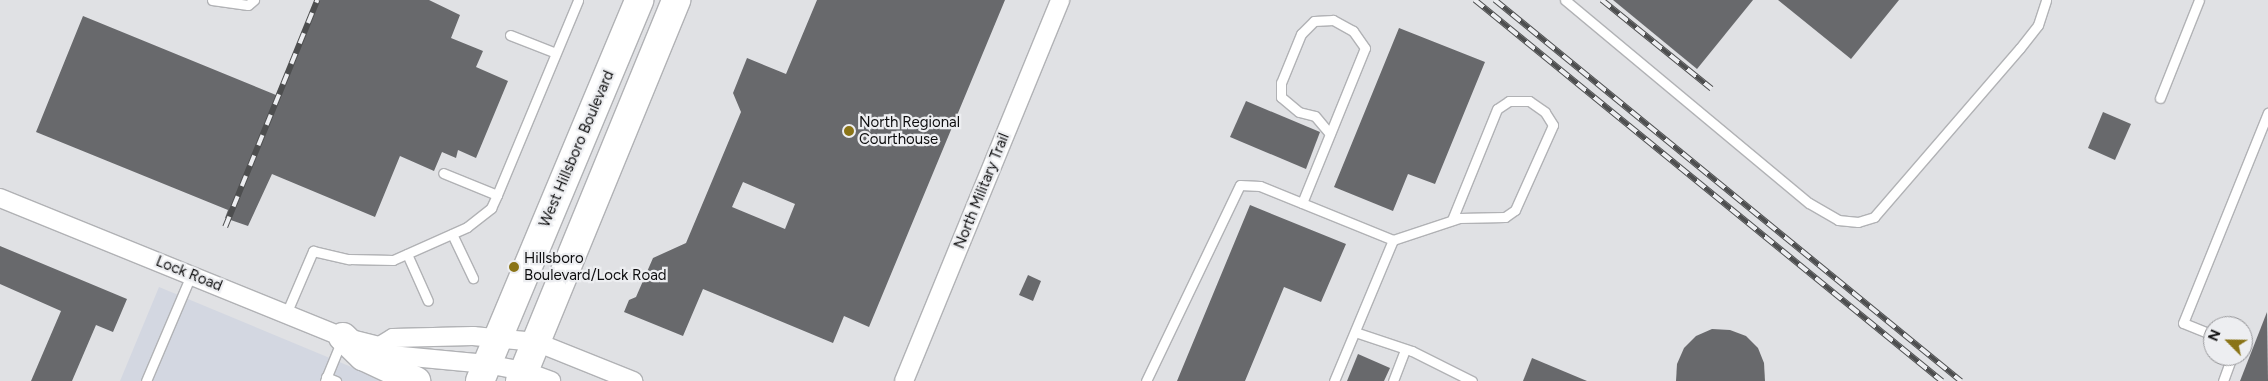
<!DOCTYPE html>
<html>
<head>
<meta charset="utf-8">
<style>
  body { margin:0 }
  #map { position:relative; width:2268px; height:381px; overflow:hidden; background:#e0e1e4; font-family:Figtree,sans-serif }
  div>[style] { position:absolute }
  .built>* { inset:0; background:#d3d7e1 }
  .building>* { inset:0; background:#68696c }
  .roads { filter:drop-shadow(1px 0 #b1b2b5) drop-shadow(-1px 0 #b1b2b5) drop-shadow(0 1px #b1b2b5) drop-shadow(0 -1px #b1b2b5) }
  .lane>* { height:9px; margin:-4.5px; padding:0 4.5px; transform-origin:4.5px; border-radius:4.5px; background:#fff }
  .street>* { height:18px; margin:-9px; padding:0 9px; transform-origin:9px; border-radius:9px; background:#fff }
  .primary>* { height:28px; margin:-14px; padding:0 14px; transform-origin:14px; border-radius:14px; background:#fff }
  .rail>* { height:5.5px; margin-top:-2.75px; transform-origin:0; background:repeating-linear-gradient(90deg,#edeef1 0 11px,#4d4e4f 0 22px); box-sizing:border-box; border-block:1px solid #4d4e4f }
  .dots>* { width:14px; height:14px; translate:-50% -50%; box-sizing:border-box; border:2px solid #edeef1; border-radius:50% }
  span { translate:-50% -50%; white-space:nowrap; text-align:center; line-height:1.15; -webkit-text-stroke:4.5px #edeef1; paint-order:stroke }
  .poi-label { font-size:15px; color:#0e0e0f }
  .left { translate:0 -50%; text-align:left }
  .street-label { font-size:15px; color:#0e0e0f }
  .north { position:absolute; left:2203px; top:316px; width:50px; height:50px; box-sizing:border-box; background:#edeef1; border:1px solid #949497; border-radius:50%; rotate:293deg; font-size:14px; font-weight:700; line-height:20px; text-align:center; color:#0e0e0f }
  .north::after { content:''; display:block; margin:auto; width:18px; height:22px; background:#8a7417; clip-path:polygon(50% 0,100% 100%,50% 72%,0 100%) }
</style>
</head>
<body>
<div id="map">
  <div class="built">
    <i style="clip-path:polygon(159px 287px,385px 381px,120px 381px)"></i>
  </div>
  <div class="building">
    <i style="clip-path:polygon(316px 0,429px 0,460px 15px,451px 38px,483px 51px,476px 67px,508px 81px,476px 158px,458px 150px,456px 158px,442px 152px,434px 171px,400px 156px,375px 217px,272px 174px,248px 226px,225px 218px,228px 210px,36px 132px,83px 16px,276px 95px)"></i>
    <i style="clip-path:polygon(evenodd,817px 0,1005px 0,869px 327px,844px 316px,833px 343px,703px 289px,683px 336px,624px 312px,629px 300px,636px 297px,653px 258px,686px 243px,741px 112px,733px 93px,747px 58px,786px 74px,817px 0,743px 182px,795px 204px,785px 229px,732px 207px,743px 182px)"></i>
    <i style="clip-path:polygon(1613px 0,1753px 0,1697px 69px)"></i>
    <i style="clip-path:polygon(1778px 0,1899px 0,1851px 59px)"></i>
    <i style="clip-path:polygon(1399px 28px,1485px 62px,1435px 184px,1408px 174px,1393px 211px,1334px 187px)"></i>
    <i style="clip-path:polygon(1246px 101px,1320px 132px,1306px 169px,1230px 137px)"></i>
    <i style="clip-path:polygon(2103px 112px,2131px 124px,2115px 160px,2088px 148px)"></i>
    <i style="clip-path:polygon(1250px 205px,1346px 244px,1321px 302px,1284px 287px,1245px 381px,1177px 381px)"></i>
    <i style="clip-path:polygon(0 246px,127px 299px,113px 332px,96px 325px,72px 381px,31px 381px,61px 311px,0 284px)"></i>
    <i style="clip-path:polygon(1028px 275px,1041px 281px,1033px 301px,1019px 295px)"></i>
    <i style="clip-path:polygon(2267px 312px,2268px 381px,2240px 381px)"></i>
    <i style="clip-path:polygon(1712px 329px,1730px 330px,1746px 336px,1758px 348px,1764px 363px,1765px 381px,1676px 381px,1677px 364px,1684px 348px,1696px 336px)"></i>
    <i style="clip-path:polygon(1358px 354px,1390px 368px,1384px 381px,1347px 381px)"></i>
    <i style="clip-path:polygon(1532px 358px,1587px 381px,1523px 381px)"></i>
  </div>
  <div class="roads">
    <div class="lane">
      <i style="left:212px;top:0;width:36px;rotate:8deg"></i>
      <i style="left:248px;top:5px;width:8px;rotate:-40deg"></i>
      <i style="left:1565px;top:0;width:317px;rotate:39.8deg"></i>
      <i style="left:1809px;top:203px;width:34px;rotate:30deg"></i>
      <i style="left:1838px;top:220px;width:20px;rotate:6deg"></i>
      <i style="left:1858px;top:222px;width:17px;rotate:-17deg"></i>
      <i style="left:1874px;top:217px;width:223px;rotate:-49.2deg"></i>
      <i style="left:2020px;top:48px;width:29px;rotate:-52deg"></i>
      <i style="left:2038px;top:25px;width:26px;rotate:-72deg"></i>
      <i style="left:510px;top:35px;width:49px;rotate:21.4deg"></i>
      <i style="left:2160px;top:98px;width:105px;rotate:-68.3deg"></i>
      <i style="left:497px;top:195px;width:211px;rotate:-67.4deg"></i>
      <i style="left:1302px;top:203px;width:167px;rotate:-67.9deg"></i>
      <i style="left:1365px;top:48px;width:21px;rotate:-125deg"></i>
      <i style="left:1353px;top:31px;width:23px;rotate:-151deg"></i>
      <i style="left:1333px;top:20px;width:19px;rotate:177deg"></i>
      <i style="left:1314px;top:21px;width:18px;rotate:135deg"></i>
      <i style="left:1301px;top:34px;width:53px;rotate:112.2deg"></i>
      <i style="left:1281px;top:83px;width:14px;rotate:90deg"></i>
      <i style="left:1281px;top:97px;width:23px;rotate:40deg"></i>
      <i style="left:1299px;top:112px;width:16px;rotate:14deg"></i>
      <i style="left:1315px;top:116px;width:23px;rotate:50deg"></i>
      <i style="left:452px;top:234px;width:49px;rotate:64.5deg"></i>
      <i style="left:407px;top:254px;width:51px;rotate:65.9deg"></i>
      <i style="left:286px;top:314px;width:69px;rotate:-66.8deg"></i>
      <i style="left:313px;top:251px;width:37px;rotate:13deg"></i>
      <i style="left:349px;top:259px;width:44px;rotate:1.3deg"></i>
      <i style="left:393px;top:260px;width:81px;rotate:-24deg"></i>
      <i style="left:467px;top:227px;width:31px;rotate:-38deg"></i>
      <i style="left:491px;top:208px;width:14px;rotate:-65deg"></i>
      <i style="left:497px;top:195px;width:58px;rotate:-157.8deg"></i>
      <i style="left:1355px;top:332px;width:60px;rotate:18.4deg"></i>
      <i style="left:1412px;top:351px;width:67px;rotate:26.6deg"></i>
      <i style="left:2213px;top:335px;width:32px;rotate:-158deg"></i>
      <i style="left:2183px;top:323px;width:227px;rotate:-68deg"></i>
      <i style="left:326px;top:377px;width:11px;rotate:22deg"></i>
      <i style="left:146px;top:381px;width:115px;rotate:-67deg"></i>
      <i style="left:325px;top:381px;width:42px;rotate:-67.7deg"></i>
      <i style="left:1146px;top:381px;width:217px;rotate:-64.4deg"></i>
      <i style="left:1240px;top:185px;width:20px;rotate:3deg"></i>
      <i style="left:1260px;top:186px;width:144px;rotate:22.1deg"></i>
      <i style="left:1393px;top:240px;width:70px;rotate:-18.4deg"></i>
      <i style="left:1459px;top:218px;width:46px;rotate:-1.2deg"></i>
      <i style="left:1505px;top:217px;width:12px;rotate:-35deg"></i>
      <i style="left:1515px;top:210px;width:93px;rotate:-65.9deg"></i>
      <i style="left:1553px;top:125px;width:15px;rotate:-122deg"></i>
      <i style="left:1545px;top:112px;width:19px;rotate:-145deg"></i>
      <i style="left:1529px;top:101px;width:20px;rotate:180deg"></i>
      <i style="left:1509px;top:101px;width:14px;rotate:146deg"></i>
      <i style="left:1497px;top:109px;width:120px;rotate:112.1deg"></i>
      <i style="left:1334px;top:381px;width:153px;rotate:-67.3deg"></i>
      <i style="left:1393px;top:381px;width:34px;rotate:-69deg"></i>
      <i style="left:2223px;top:381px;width:27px;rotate:-70deg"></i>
    </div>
    <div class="street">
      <i style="left:0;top:198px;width:370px;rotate:22.1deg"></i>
      <i style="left:343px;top:337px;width:38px;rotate:14deg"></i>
      <i style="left:380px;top:346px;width:14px;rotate:39deg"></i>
      <i style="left:391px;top:355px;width:96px;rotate:5.4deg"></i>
      <i style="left:487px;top:364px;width:38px;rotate:11deg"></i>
      <i style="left:524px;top:371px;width:29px;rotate:20deg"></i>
      <i style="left:380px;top:346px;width:15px;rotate:-32deg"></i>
      <i style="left:393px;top:338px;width:80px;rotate:-1.4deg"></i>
      <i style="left:473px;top:336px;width:63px;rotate:5.4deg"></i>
      <i style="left:536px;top:342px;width:105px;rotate:21.9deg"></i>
      <i style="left:904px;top:381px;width:412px;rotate:-67.7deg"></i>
    </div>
    <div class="primary">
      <i style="left:343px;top:337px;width:28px;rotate:44deg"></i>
      <i style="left:363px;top:356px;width:59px;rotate:25.3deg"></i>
      <i style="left:480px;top:381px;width:413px;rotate:-67.3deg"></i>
      <i style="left:520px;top:381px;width:412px;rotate:-67.7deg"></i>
    </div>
  </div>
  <div class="rail">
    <i style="left:1475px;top:0;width:603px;rotate:39.21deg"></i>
    <i style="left:1495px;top:0;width:602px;rotate:39.27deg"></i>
    <i style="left:1602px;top:0;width:141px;rotate:39deg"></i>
    <i style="left:225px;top:227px;width:245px;rotate:-67.9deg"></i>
  </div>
  <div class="dots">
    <i style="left:849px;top:131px;background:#8a7417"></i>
    <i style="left:514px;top:267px;background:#8a7417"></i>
  </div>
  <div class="poi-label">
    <span class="left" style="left:859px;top:131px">North Regional<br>Courthouse</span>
    <span class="left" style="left:524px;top:267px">Hillsboro<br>Boulevard/Lock Road</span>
  </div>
  <div class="street-label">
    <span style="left:577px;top:149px;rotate:-67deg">West Hillsboro Boulevard</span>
    <span style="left:982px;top:191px;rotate:-68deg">North Military Trail</span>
    <span style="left:189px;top:274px;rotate:22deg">Lock Road</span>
  </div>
  <div class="north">N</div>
</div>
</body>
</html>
